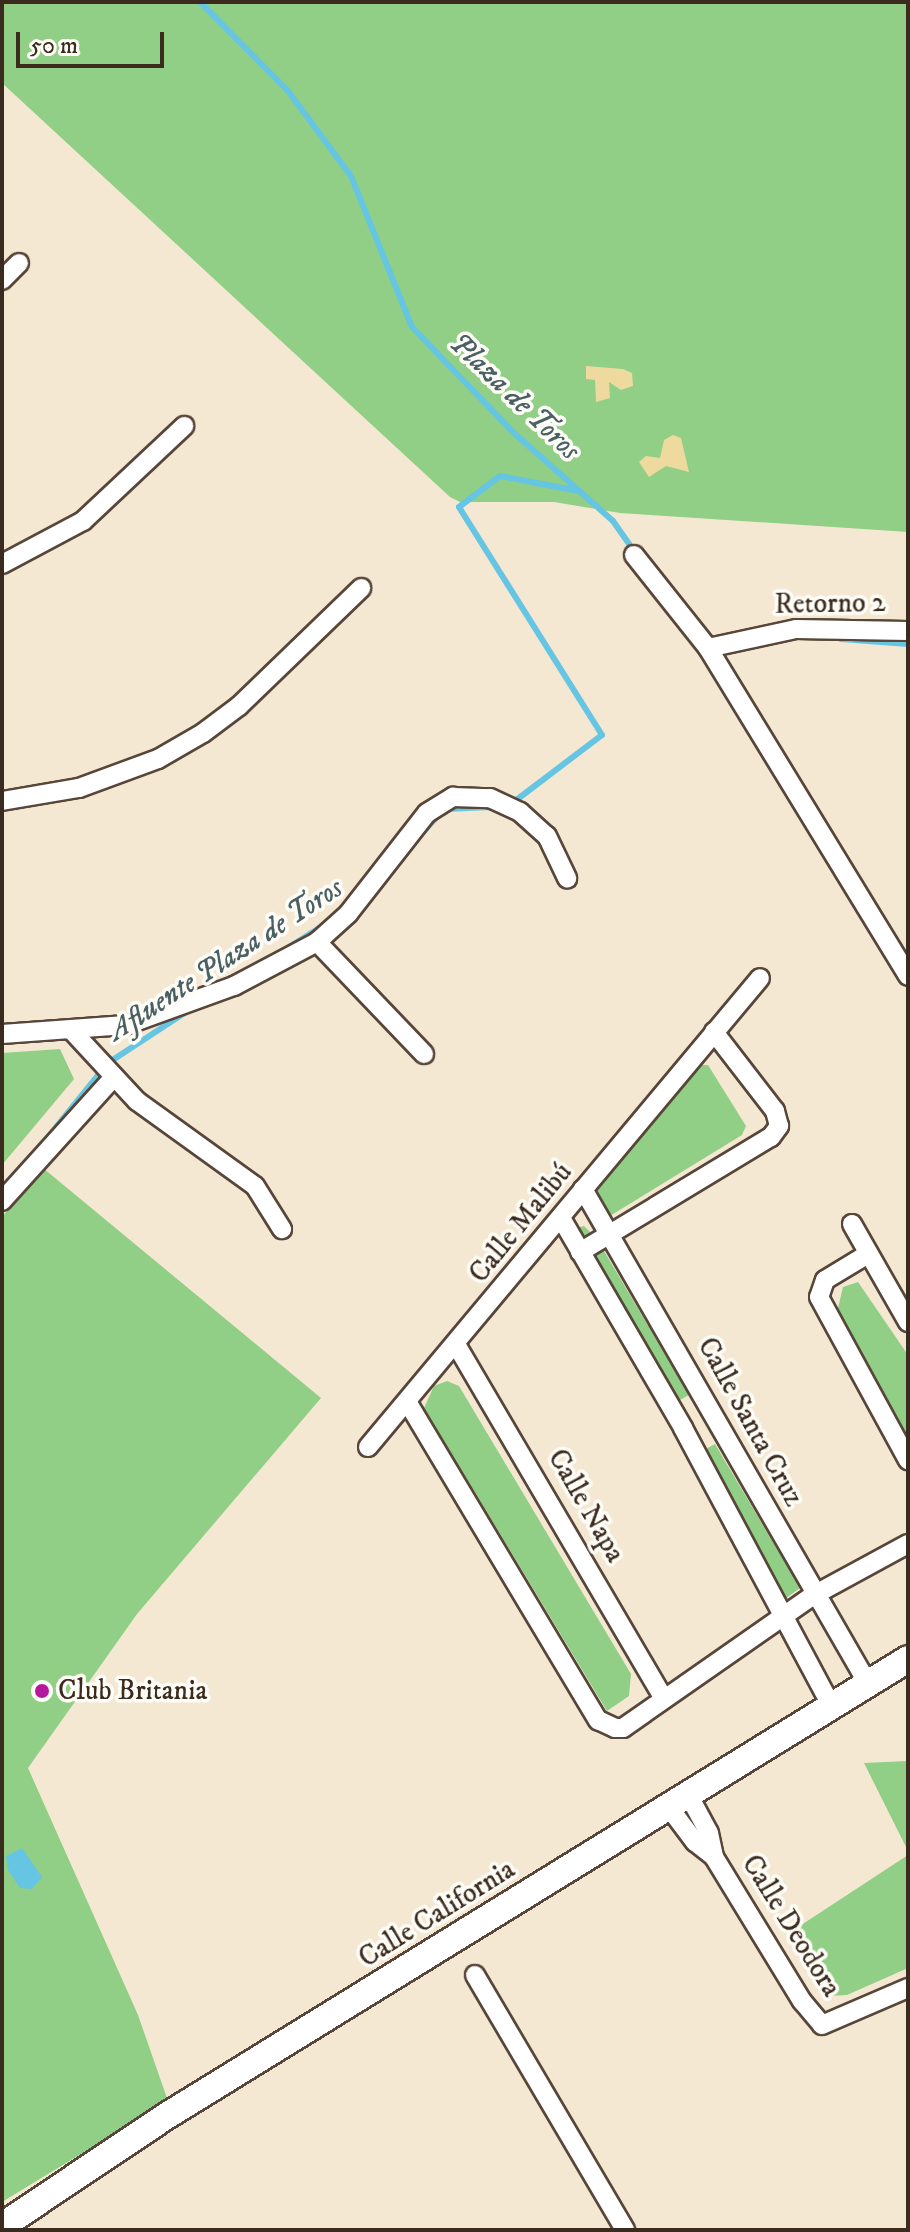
<!DOCTYPE html>
<html>
<head>
<meta charset="utf-8">
<style>
  body { margin:0 }
  #map { position:relative; width:910px; height:2232px; overflow:hidden; background:#f5e8d2; font-family:"IM FELL DW Pica",serif }
  div>[style] { position:absolute }
  .green>* { inset:0; background:#90cf85 }
  .sand>* { inset:0; background:#eeda9e }
  .water>* { inset:0; background:#65c5e3 }
  .stream>* { height:6px; margin:-3px; padding:0 3px; transform-origin:3px; border-radius:3px; background:#65c5e3 }
  .roads { filter:drop-shadow(2px 0 #574639) drop-shadow(-2px 0 #574639) drop-shadow(0 2px #574639) drop-shadow(0 -2px #574639) }
  .street>* { height:18px; margin:-9px; padding:0 9px; transform-origin:9px; border-radius:9px; background:#fff }
  .secondary>* { height:26px; margin:-13px; padding:0 13px; transform-origin:13px; border-radius:13px; background:#fff }
  .dots>* { width:22px; height:22px; translate:-50% -50%; box-sizing:border-box; border:4px solid #fdfcf7; border-radius:50% }
  span { translate:-50% -50%; white-space:nowrap; text-align:center; line-height:1.15; -webkit-text-stroke:7px #fdfcf7; paint-order:stroke }
  .street-label { font-size:28px; color:#3b2a1e }
  .poi-label { font-size:28px; color:#3b2a1e }
  .left { translate:0 -50%; text-align:left }
  .water-label { font-size:30px; color:#4a6063; font-style:italic }
  .frame { position:absolute; inset:0; border:4px solid #3b2a1e; pointer-events:none }
  .scale { position:absolute; left:16px; top:32px; width:148px; height:36px; box-sizing:border-box; border:4px solid #3b2a1e; border-top:0; padding-left:10px; font-size:24px; line-height:28px; white-space:nowrap; color:#3b2a1e; -webkit-text-stroke:6px #fdfcf7; paint-order:stroke }
</style>
</head>
<body>
<div id="map">
  <div class="green">
    <i style="clip-path:polygon(2px 2px,908px 2px,908px 532px,620px 513px,554px 502px,460px 502px,450px 497px,2px 83px)"></i>
    <i style="clip-path:polygon(60px 1049px,74px 1079px,2px 1165px,2px 1053px)"></i>
    <i style="clip-path:polygon(700px 1065px,708px 1065px,746px 1126px,742px 1135px,605px 1219px,594px 1194px)"></i>
    <i style="clip-path:polygon(43px 1168px,321px 1398px,137px 1614px,28px 1768px,138px 2015px,168px 2101px,2px 2202px,2px 1217px)"></i>
    <i style="clip-path:polygon(584px 1226px,597px 1239px,689px 1395px,671px 1405px,573px 1229px)"></i>
    <i style="clip-path:polygon(858px 1282px,908px 1355px,908px 1442px,838px 1308px,843px 1287px)"></i>
    <i style="clip-path:polygon(447px 1381px,459px 1386px,631px 1674px,629px 1696px,607px 1711px,424px 1408px,434px 1386px)"></i>
    <i style="clip-path:polygon(715px 1444px,800px 1588px,785px 1599px,700px 1452px)"></i>
    <i style="clip-path:polygon(908px 1761px,908px 1851px,864px 1763px)"></i>
    <i style="clip-path:polygon(908px 1855px,908px 1968px,847px 1995px,828px 1996px,789px 1933px)"></i>
  </div>
  <div class="sand">
    <i style="clip-path:polygon(586px 366px,623px 369px,632px 373px,633px 386px,621px 390px,609px 382px,610px 398px,596px 402px,595px 380px,586px 379px)"></i>
    <i style="clip-path:polygon(673px 435px,681px 438px,689px 472px,666px 466px,649px 477px,639px 462px,646px 456px,660px 458px,664px 440px)"></i>
  </div>
  <div class="water">
    <i style="clip-path:polygon(22px 1848px,42px 1877px,32px 1889px,20px 1888px,8px 1870px,6px 1856px)"></i>
  </div>
  <div class="stream">
    <i style="left:200px;top:2px;width:125px;rotate:45.3deg"></i>
    <i style="left:288px;top:91px;width:106px;rotate:53.5deg"></i>
    <i style="left:351px;top:176px;width:163px;rotate:68deg"></i>
    <i style="left:412px;top:327px;width:147px;rotate:46.1deg"></i>
    <i style="left:514px;top:433px;width:132px;rotate:41.6deg"></i>
    <i style="left:613px;top:521px;width:39px;rotate:55deg"></i>
    <i style="left:841px;top:639px;width:67px;rotate:4.3deg"></i>
    <i style="left:511px;top:804px;width:114px;rotate:-37.2deg"></i>
    <i style="left:602px;top:735px;width:269px;rotate:-122.1deg"></i>
    <i style="left:459px;top:507px;width:51px;rotate:-37.1deg"></i>
    <i style="left:500px;top:476px;width:80px;rotate:10.8deg"></i>
    <i style="left:422px;top:833px;width:33px;rotate:-47deg"></i>
    <i style="left:444px;top:809px;width:48px;rotate:-2.4deg"></i>
    <i style="left:286px;top:949px;width:45px;rotate:-32.3deg"></i>
    <i style="left:45px;top:1141px;width:100px;rotate:-51.1deg"></i>
    <i style="left:108px;top:1063px;width:97px;rotate:-33.2deg"></i>
  </div>
  <div class="roads">
    <div class="street">
      <i style="left:2px;top:280px;width:24px;rotate:-45deg"></i>
      <i style="left:634px;top:555px;width:119px;rotate:51.5deg"></i>
      <i style="left:708px;top:648px;width:384px;rotate:58.6deg"></i>
      <i style="left:2px;top:564px;width:92px;rotate:-28deg"></i>
      <i style="left:83px;top:521px;width:139px;rotate:-43.2deg"></i>
      <i style="left:708px;top:648px;width:90px;rotate:-12.2deg"></i>
      <i style="left:796px;top:629px;width:112px;rotate:1deg"></i>
      <i style="left:2px;top:801px;width:78px;rotate:-9.6deg"></i>
      <i style="left:79px;top:788px;width:84px;rotate:-20.2deg"></i>
      <i style="left:158px;top:759px;width:52px;rotate:-30deg"></i>
      <i style="left:203px;top:733px;width:45px;rotate:-36.9deg"></i>
      <i style="left:239px;top:706px;width:170px;rotate:-44deg"></i>
      <i style="left:317px;top:942px;width:155px;rotate:46.3deg"></i>
      <i style="left:73px;top:1032px;width:94px;rotate:47.2deg"></i>
      <i style="left:137px;top:1101px;width:145px;rotate:35.8deg"></i>
      <i style="left:255px;top:1186px;width:51px;rotate:57.9deg"></i>
      <i style="left:2px;top:1034px;width:124px;rotate:-4.2deg"></i>
      <i style="left:126px;top:1025px;width:115px;rotate:-19.9deg"></i>
      <i style="left:234px;top:986px;width:94px;rotate:-27.9deg"></i>
      <i style="left:317px;top:942px;width:42px;rotate:-42.1deg"></i>
      <i style="left:348px;top:914px;width:128px;rotate:-52deg"></i>
      <i style="left:427px;top:813px;width:31px;rotate:-32deg"></i>
      <i style="left:453px;top:797px;width:37px;rotate:2deg"></i>
      <i style="left:490px;top:798px;width:33px;rotate:25deg"></i>
      <i style="left:520px;top:812px;width:36px;rotate:42deg"></i>
      <i style="left:547px;top:836px;width:47px;rotate:64.5deg"></i>
      <i style="left:583px;top:1189px;width:569px;rotate:60.06deg"></i>
      <i style="left:2px;top:1201px;width:166px;rotate:-47.9deg"></i>
      <i style="left:561px;top:1218px;width:243px;rotate:59.8deg"></i>
      <i style="left:683px;top:1428px;width:312px;rotate:61.9deg"></i>
      <i style="left:852px;top:1224px;width:113px;rotate:60.3deg"></i>
      <i style="left:580px;top:1252px;width:223px;rotate:-31.1deg"></i>
      <i style="left:771px;top:1137px;width:14px;rotate:-54deg"></i>
      <i style="left:779px;top:1126px;width:16px;rotate:-105deg"></i>
      <i style="left:775px;top:1111px;width:100px;rotate:-127.7deg"></i>
      <i style="left:868px;top:1254px;width:50px;rotate:148.8deg"></i>
      <i style="left:825px;top:1280px;width:18px;rotate:109deg"></i>
      <i style="left:819px;top:1297px;width:186px;rotate:61.4deg"></i>
      <i style="left:457px;top:1346px;width:406px;rotate:59.6deg"></i>
      <i style="left:408px;top:1403px;width:370px;rotate:59.1deg"></i>
      <i style="left:598px;top:1720px;width:19px;rotate:25deg"></i>
      <i style="left:615px;top:1728px;width:8px"></i>
      <i style="left:623px;top:1728px;width:233px;rotate:-34.9deg"></i>
      <i style="left:814px;top:1595px;width:107px;rotate:-28.5deg"></i>
      <i style="left:368px;top:1447px;width:611px;rotate:-50.11deg"></i>
      <i style="left:688px;top:1794px;width:44px;rotate:61.7deg"></i>
      <i style="left:709px;top:1833px;width:25px;rotate:78deg"></i>
      <i style="left:714px;top:1857px;width:169px;rotate:58.6deg"></i>
      <i style="left:802px;top:2001px;width:31px;rotate:50deg"></i>
      <i style="left:822px;top:2025px;width:94px;rotate:-23.3deg"></i>
      <i style="left:668px;top:1806px;width:45px;rotate:53.1deg"></i>
      <i style="left:695px;top:1842px;width:24px;rotate:38deg"></i>
      <i style="left:475px;top:1975px;width:296px;rotate:59.5deg"></i>
    </div>
    <div class="secondary">
      <i style="left:2px;top:2226px;width:200px;rotate:-33.8deg"></i>
      <i style="left:168px;top:2115px;width:869px;rotate:-31.64deg"></i>
    </div>
  </div>
  <div class="dots">
    <i style="left:42px;top:1691px;background:#b5179e"></i>
  </div>
  <div class="street-label">
    <span style="left:830px;top:604px;rotate:-1deg">Retorno 2</span>
    <span style="left:521px;top:1223px;rotate:-51deg">Calle Malibú</span>
    <span style="left:750px;top:1422px;rotate:61deg">Calle Santa Cruz</span>
    <span style="left:586px;top:1506px;rotate:60deg">Calle Napa</span>
    <span style="left:437px;top:1914px;rotate:-32deg">Calle California</span>
    <span style="left:791px;top:1926px;rotate:58deg">Calle Deodora</span>
  </div>
  <div class="poi-label">
    <span class="left" style="left:58px;top:1691px">Club Britania</span>
  </div>
  <div class="water-label">
    <span style="left:514px;top:397px;rotate:44deg">Plaza de Toros</span>
    <span style="left:226px;top:960px;rotate:-33deg">Afluente Plaza de Toros</span>
  </div>
  <div class="frame"></div>
  <div class="scale">50 m</div>
</div>
</body>
</html>
